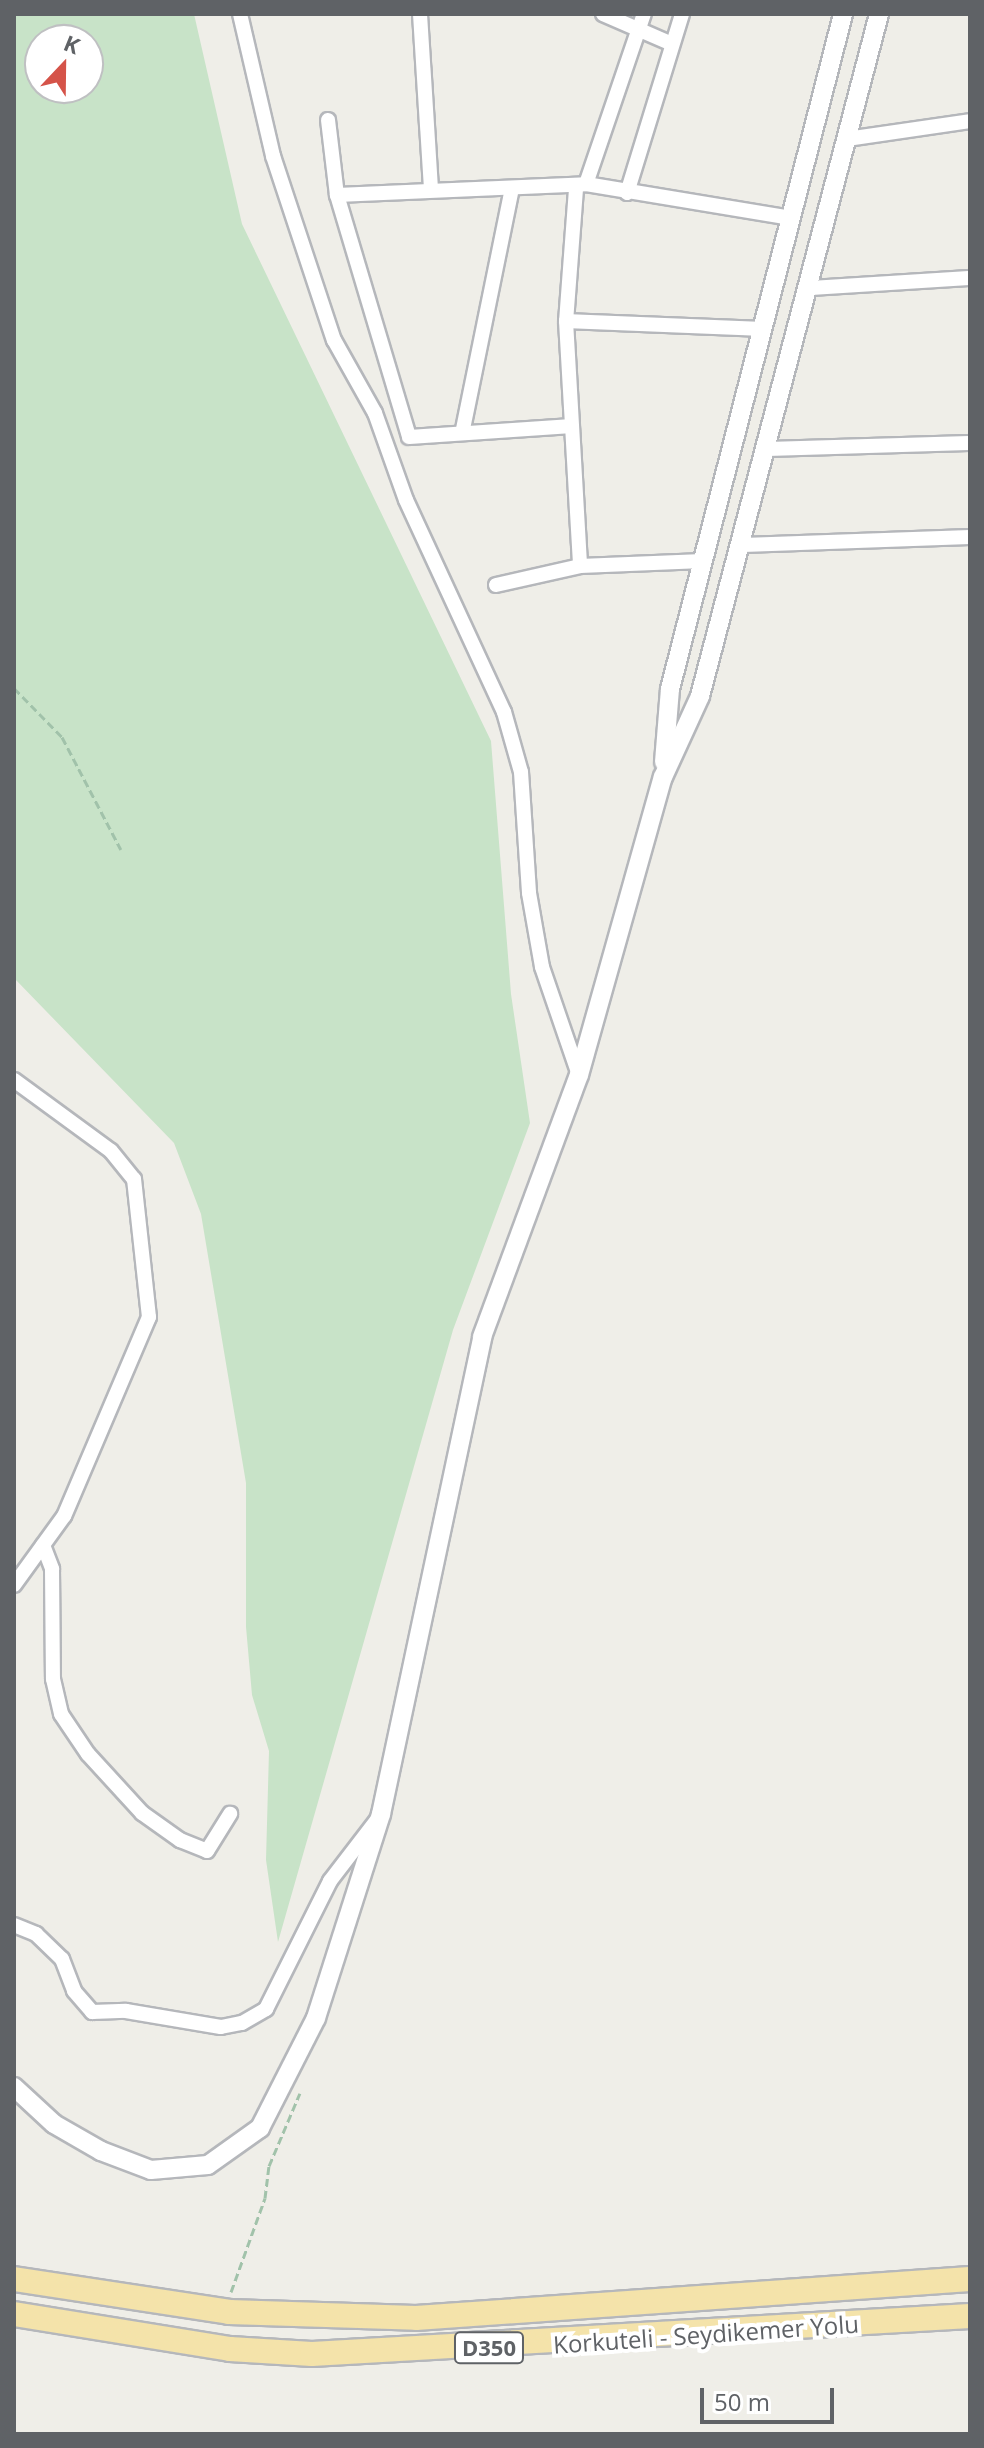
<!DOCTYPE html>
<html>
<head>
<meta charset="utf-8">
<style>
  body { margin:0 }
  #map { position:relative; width:984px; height:2448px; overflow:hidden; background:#efeee8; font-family:"Open Sans",sans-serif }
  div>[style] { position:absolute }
  .green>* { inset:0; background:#c8e3c8 }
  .path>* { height:3px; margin-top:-1.5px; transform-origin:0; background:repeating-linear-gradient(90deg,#a1c2aa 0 8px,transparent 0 12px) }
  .roads { filter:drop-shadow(2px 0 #b5b7bb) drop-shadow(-2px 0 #b5b7bb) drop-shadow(0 2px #b5b7bb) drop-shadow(0 -2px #b5b7bb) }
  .minor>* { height:14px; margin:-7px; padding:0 7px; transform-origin:7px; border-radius:7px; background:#fff }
  .tertiary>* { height:18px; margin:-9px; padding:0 9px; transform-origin:9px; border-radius:9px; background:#fff }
  .trunk>* { height:24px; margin:-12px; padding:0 12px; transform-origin:12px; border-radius:12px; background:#f4e3aa }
  span { translate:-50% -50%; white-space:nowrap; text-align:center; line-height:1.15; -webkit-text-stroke:8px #fff; paint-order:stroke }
  .shield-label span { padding:2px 6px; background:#fff; border:2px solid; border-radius:6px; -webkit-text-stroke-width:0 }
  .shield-label { font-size:22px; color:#5f6266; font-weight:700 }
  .street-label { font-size:24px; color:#5f6266 }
  .frame { position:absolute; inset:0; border:16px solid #5f6266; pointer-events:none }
  .north { position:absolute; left:24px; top:24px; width:80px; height:80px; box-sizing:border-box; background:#fff; border:2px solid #bfc0c2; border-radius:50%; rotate:22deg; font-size:22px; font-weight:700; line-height:32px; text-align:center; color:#5f6266 }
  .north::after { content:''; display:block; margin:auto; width:28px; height:36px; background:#d55349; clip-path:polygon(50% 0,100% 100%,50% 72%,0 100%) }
  .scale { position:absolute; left:700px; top:2388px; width:134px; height:36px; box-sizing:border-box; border:4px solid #5f6266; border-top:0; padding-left:10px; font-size:24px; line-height:28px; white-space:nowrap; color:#5f6266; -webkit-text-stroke:6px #fff; paint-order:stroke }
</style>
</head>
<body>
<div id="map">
  <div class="green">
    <i style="clip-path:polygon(evenodd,14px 14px,194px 14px,242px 224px,491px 741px,511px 994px,530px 1123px,453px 1330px,278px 1942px,266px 1860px,269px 1751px,252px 1695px,246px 1627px,246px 1483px,201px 1214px,174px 1143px,14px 978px,14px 14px,40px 40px,88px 40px,88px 88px,40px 88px,40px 40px)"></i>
  </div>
  <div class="path">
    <i style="left:14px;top:688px;width:69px;rotate:45.6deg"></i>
    <i style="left:62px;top:737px;width:127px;rotate:62.4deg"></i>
    <i style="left:231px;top:2292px;width:100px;rotate:-70.1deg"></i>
    <i style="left:265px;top:2198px;width:32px;rotate:-83deg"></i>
    <i style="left:269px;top:2166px;width:79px;rotate:-67deg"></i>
  </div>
  <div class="roads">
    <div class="minor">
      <i style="left:240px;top:14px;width:146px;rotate:76.9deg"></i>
      <i style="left:273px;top:156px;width:194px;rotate:71.7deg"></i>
      <i style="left:334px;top:340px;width:84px;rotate:60.7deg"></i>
      <i style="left:375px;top:413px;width:92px;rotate:70.4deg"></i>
      <i style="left:406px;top:500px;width:234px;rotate:65.2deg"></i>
      <i style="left:504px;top:712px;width:62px;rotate:74.2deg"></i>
      <i style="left:521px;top:772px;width:121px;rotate:86.2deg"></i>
      <i style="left:529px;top:893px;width:75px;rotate:80deg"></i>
      <i style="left:542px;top:967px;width:114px;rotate:71.1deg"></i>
      <i style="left:420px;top:14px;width:176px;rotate:86.4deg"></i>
      <i style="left:603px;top:14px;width:75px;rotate:23.5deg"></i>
      <i style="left:328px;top:120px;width:76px;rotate:83.2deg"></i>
      <i style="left:337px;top:195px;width:252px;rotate:73.4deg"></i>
      <i style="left:409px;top:437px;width:160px;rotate:-3.9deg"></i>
      <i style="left:847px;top:139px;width:124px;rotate:-8.3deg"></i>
      <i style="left:586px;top:184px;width:180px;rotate:-71.2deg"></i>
      <i style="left:576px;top:189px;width:132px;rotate:94.3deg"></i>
      <i style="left:566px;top:321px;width:245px;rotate:86.7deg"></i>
      <i style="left:627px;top:193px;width:187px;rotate:-72.9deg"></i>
      <i style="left:337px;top:195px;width:249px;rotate:-2.5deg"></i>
      <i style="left:586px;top:184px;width:208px;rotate:9.4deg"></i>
      <i style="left:810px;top:288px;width:160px;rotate:-3.6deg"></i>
      <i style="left:566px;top:321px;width:197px;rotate:2.3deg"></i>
      <i style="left:463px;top:429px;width:245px;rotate:-78.5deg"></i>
      <i style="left:766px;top:449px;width:204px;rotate:-1.7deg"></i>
      <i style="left:743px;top:545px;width:227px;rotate:-2deg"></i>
      <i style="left:496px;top:585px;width:86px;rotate:-12.7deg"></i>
      <i style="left:580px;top:566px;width:123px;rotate:-2.3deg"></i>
      <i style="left:14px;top:1080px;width:120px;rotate:36.2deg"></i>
      <i style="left:111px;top:1151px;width:36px;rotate:51deg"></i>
      <i style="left:134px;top:1179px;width:139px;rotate:83.8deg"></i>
      <i style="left:149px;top:1317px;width:216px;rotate:113.1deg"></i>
      <i style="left:64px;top:1516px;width:85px;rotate:125.9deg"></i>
      <i style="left:43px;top:1545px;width:26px;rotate:69deg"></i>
      <i style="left:52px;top:1569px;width:110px;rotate:89.5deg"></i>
      <i style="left:53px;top:1679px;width:36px;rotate:77deg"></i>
      <i style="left:61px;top:1714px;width:48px;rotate:56deg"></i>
      <i style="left:88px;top:1754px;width:80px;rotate:47.5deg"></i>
      <i style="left:142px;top:1813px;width:47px;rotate:35.4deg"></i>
      <i style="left:180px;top:1840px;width:29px;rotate:22deg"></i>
      <i style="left:207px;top:1851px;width:44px;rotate:-58.1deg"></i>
      <i style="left:14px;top:1925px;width:24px;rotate:22deg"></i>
      <i style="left:36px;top:1934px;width:36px;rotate:44deg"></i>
      <i style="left:62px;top:1959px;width:34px;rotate:69deg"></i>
      <i style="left:74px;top:1991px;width:28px;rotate:49deg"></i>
      <i style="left:92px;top:2012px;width:34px;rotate:-2deg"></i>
      <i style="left:126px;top:2011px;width:96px;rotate:9.6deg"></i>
      <i style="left:221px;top:2027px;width:21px;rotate:-11deg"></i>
      <i style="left:242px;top:2023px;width:28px;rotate:-30deg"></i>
      <i style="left:266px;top:2009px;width:143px;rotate:-63.4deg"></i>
      <i style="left:330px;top:1881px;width:76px;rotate:-52.5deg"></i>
    </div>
    <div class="tertiary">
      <i style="left:664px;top:762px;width:73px;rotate:-85.3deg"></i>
      <i style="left:670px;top:689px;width:697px;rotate:-75.62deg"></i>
      <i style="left:14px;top:2087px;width:54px;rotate:42.8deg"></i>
      <i style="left:54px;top:2124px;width:54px;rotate:29.9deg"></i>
      <i style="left:101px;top:2151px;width:53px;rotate:20.8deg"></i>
      <i style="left:151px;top:2170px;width:57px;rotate:-5deg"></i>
      <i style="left:208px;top:2165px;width:64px;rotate:-35.4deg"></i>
      <i style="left:260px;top:2128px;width:123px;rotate:-63deg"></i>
      <i style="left:316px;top:2018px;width:214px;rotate:-72.3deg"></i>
      <i style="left:381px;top:1814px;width:488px;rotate:-78deg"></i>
      <i style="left:482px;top:1337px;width:279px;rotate:-69.7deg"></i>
      <i style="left:579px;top:1075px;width:310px;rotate:-74.3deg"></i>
      <i style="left:663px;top:777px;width:89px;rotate:-65.4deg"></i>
      <i style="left:700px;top:696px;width:705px;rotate:-75.29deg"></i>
    </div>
    <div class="trunk">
      <i style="left:14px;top:2279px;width:218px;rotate:8.7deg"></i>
      <i style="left:229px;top:2312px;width:187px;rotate:1.8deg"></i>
      <i style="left:416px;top:2318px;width:555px;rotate:-4.03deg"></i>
      <i style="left:14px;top:2314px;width:219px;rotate:9.2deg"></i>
      <i style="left:230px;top:2349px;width:82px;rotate:3.5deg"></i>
      <i style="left:312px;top:2354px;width:659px;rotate:-3.31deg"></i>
    </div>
  </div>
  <div class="shield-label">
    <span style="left:489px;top:2348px">D350</span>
  </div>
  <div class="street-label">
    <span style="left:706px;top:2334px;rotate:-4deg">Korkuteli - Seydikemer Yolu</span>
  </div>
  <div class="frame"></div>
  <div class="north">K</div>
  <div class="scale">50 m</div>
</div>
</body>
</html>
